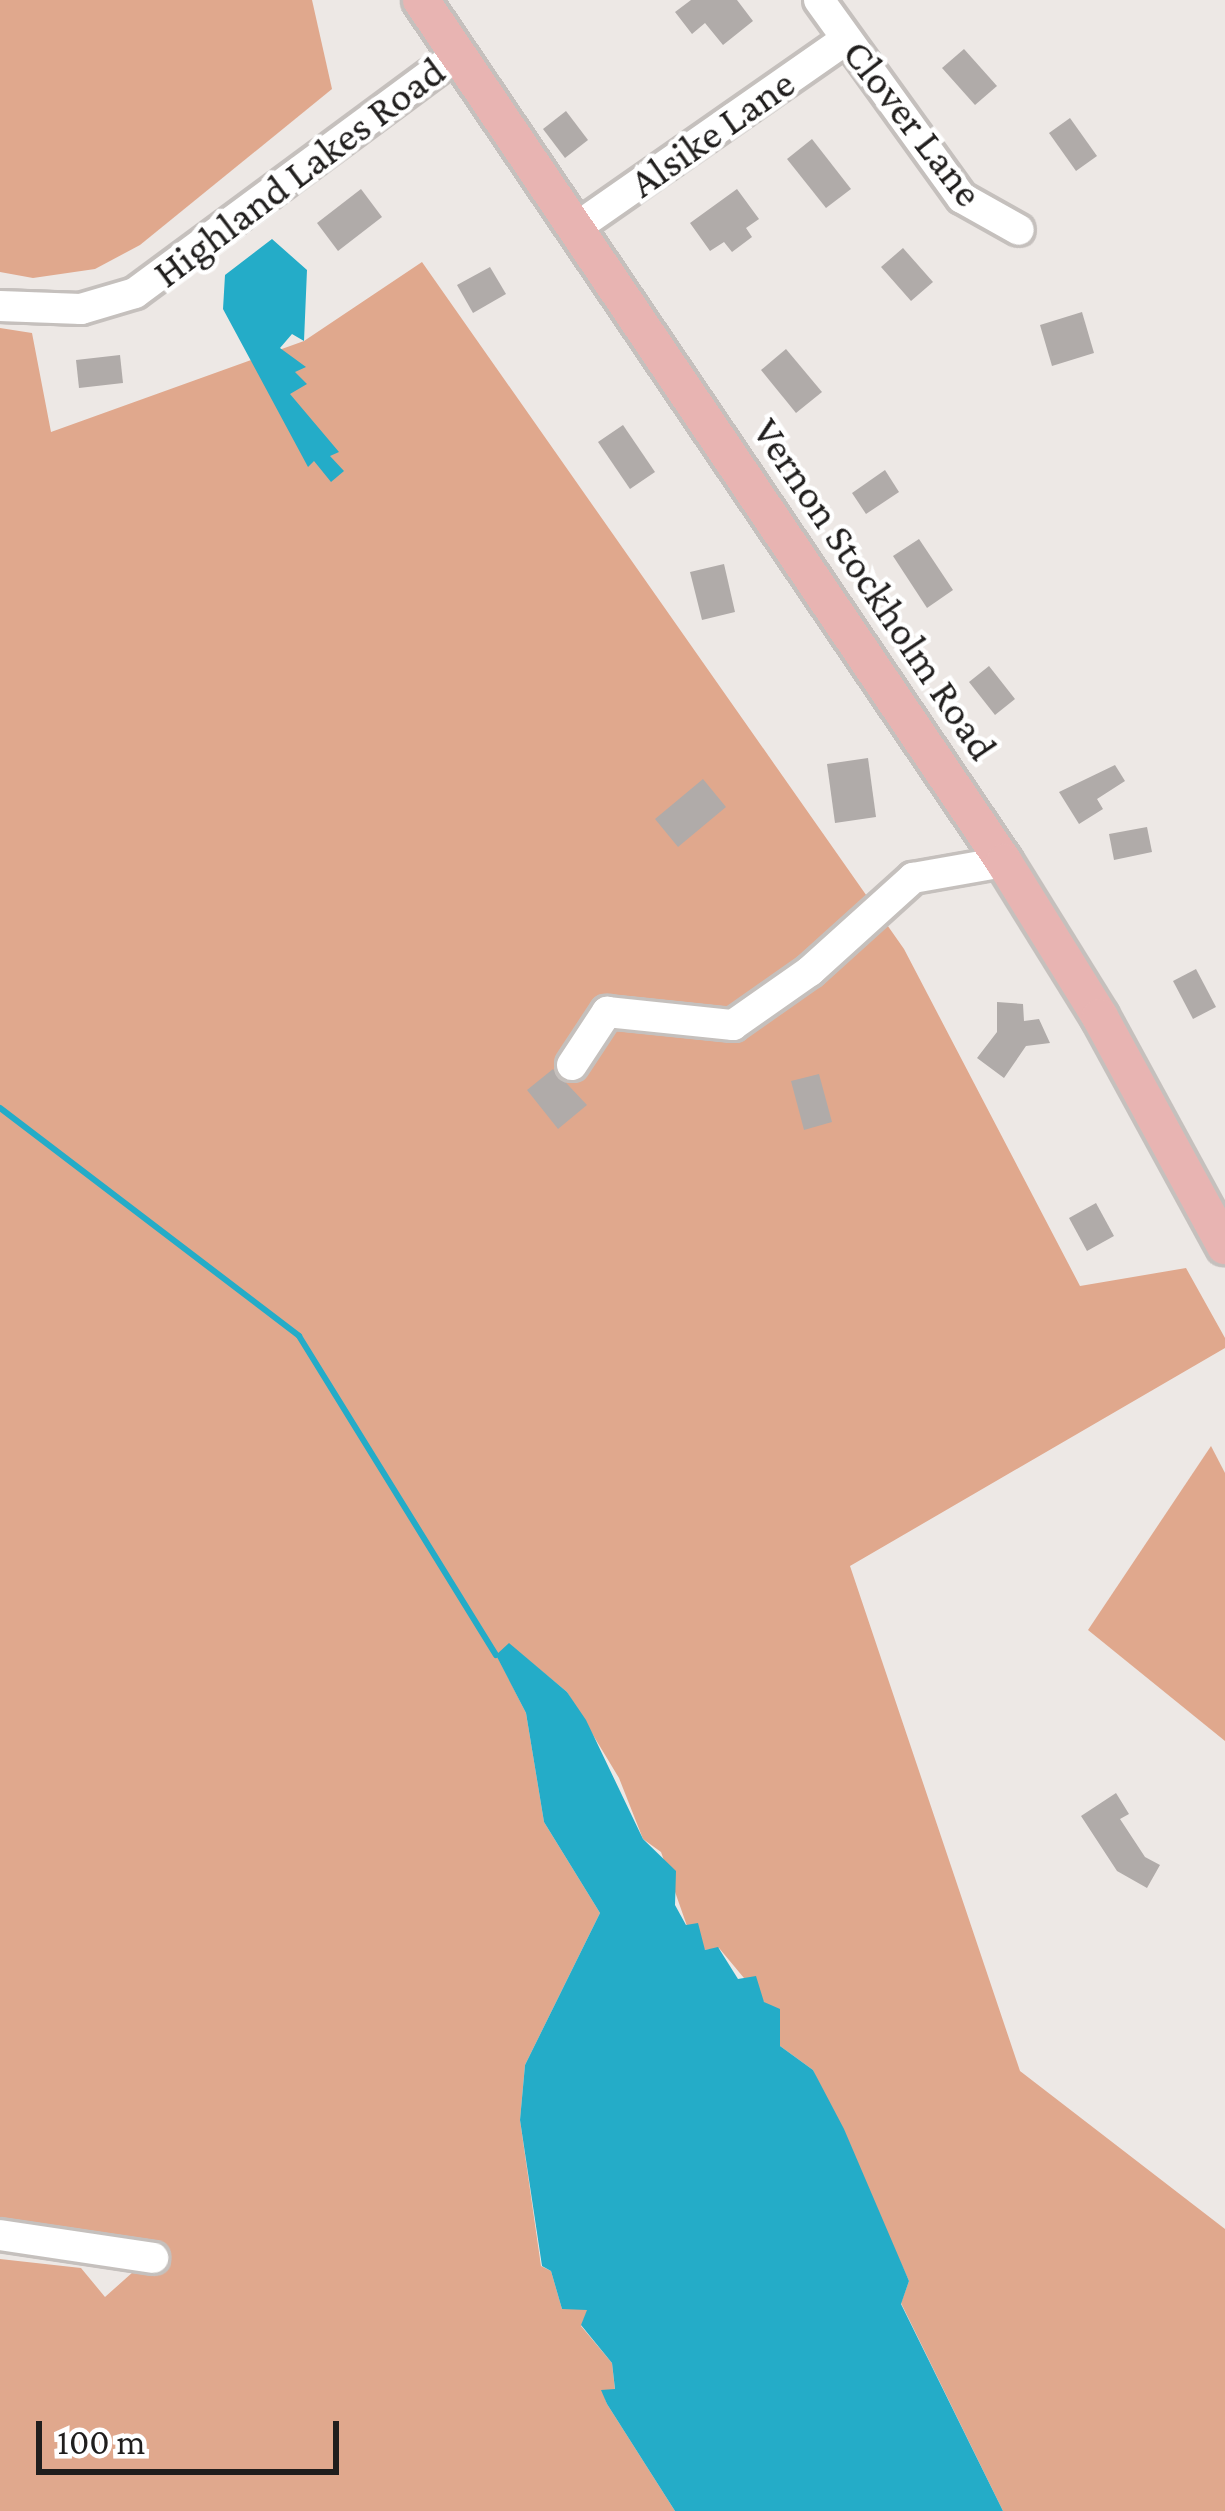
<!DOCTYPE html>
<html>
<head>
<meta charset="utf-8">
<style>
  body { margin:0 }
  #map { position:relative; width:1225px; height:2511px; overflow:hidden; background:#ede8e5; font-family:"Crimson Pro",serif }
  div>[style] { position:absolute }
  .green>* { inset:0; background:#e0a88d }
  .water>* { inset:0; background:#24acc8 }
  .stream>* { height:6px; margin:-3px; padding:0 3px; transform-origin:3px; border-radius:3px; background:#24acc8 }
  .building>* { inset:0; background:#b0aba9 }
  .roads { filter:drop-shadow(3px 0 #c5c0bd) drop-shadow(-3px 0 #c5c0bd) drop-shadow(0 3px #c5c0bd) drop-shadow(0 -3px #c5c0bd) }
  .minor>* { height:30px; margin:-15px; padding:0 15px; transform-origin:15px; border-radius:15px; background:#fff }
  .major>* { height:36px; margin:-18px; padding:0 18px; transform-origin:18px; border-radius:18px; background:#e8b4b2 }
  span { translate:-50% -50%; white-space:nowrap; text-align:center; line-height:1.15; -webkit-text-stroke:9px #fff; paint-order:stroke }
  .street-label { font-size:42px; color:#201e1d }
  .scale { position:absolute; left:36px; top:2421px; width:303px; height:54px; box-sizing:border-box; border:6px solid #201e1d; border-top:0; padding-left:15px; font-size:36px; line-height:42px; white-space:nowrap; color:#201e1d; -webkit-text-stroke:9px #fff; paint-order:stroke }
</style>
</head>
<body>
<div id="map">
  <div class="green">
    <i style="clip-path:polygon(0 0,312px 0,332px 89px,140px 245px,95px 269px,33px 278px,0 272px)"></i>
    <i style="clip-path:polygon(422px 262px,904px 949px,1080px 1286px,1186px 1268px,1225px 1338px,1225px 1348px,850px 1566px,1020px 2071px,1225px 2229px,1225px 2511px,1003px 2511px,901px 2303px,909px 2281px,813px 2070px,780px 2046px,764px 2002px,719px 1948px,705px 1950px,687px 1926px,661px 1852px,643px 1839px,619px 1778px,567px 1692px,509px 1644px,497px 1656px,526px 1713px,544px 1822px,600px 1913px,525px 2065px,520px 2120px,541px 2266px,551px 2271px,562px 2309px,588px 2309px,581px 2326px,612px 2363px,615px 2390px,602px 2390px,607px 2404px,675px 2511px,0 2511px,0 2259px,81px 2268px,105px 2297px,133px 2272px,163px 2272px,167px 2246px,0 2218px,0 328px,32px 333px,51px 432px,304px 341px)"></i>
    <i style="clip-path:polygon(1211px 1446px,1225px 1473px,1225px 1741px,1088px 1630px)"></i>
  </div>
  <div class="water">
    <i style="clip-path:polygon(272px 239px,307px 270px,304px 341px,292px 334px,280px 348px,306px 367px,295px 372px,307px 384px,290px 394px,339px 452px,330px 456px,344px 471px,331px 482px,314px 461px,308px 467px,223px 309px,225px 275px)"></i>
    <i style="clip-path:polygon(509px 1643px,567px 1692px,586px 1720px,643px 1839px,676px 1871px,675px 1905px,686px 1925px,698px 1923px,705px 1950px,718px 1947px,738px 1979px,756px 1976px,764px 2002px,780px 2009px,780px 2046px,813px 2070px,844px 2129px,909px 2281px,901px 2304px,1003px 2511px,675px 2511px,607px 2404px,601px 2390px,615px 2389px,612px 2363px,581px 2325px,587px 2310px,562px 2309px,551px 2271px,542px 2266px,520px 2120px,525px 2065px,600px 1913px,544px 1822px,526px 1713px,496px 1655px)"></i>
  </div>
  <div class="stream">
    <i style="left:0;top:1108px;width:376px;rotate:37.3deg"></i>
    <i style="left:299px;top:1336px;width:375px;rotate:58.3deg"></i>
  </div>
  <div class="building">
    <i style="clip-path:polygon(691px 0,737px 0,753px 21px,723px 45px,705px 23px,692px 34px,675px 12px)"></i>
    <i style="clip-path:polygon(964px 49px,997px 86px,975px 105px,942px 68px)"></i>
    <i style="clip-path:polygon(566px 111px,588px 140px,565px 158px,543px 129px)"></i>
    <i style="clip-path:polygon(1070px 118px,1097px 156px,1076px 171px,1049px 133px)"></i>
    <i style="clip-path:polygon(812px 139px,851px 189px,826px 208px,787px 159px)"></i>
    <i style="clip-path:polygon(361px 189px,382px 217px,338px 251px,317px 223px)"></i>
    <i style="clip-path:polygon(737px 189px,759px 219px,746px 228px,752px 237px,732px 252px,724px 242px,710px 251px,690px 223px)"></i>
    <i style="clip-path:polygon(903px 248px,933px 282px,911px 301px,881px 267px)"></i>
    <i style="clip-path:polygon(490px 267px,506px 294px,473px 313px,457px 285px)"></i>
    <i style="clip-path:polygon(1082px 312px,1094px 353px,1052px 366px,1040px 325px)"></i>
    <i style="clip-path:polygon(786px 349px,822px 392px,796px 413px,761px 370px)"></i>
    <i style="clip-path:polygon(120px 355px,123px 383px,79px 388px,76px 360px)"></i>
    <i style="clip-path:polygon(623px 425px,655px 472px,630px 489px,598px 442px)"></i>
    <i style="clip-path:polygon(885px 470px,899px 492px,866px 514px,852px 493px)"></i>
    <i style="clip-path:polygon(919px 539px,953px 590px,927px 608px,893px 556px)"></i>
    <i style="clip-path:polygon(724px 564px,735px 612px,702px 620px,690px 572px)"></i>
    <i style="clip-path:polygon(989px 666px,1015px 699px,995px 715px,969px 682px)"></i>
    <i style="clip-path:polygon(868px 758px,876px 817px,835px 823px,827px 764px)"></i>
    <i style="clip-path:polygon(1115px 765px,1125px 781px,1097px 799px,1103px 809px,1079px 824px,1059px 792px)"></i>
    <i style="clip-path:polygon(703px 779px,726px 807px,678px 847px,655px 819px)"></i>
    <i style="clip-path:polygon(1147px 827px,1152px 852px,1114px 860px,1109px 834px)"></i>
    <i style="clip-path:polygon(1196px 969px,1216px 1007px,1193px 1019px,1173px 981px)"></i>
    <i style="clip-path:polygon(997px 1002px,1023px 1004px,1024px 1021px,1039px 1019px,1050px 1043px,1026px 1046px,1004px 1078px,977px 1058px,997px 1032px)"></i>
    <i style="clip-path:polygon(553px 1069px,587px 1105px,558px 1129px,527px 1090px)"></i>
    <i style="clip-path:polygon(819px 1074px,832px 1122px,804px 1130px,791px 1081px)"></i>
    <i style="clip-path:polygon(1096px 1203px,1114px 1236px,1087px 1251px,1069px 1218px)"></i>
    <i style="clip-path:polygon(1116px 1793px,1129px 1814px,1120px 1819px,1145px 1857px,1160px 1865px,1147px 1888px,1117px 1871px,1081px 1816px)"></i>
  </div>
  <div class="roads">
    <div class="minor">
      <i style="left:819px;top:0;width:244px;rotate:54.2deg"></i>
      <i style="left:962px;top:198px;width:65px;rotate:29.3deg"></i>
      <i style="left:577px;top:227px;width:328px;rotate:-34.9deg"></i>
      <i style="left:0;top:306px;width:81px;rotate:2.1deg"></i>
      <i style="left:81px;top:309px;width:56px;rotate:-16.5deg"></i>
      <i style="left:135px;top:293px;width:402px;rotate:-36.5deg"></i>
      <i style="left:572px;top:1065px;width:64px;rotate:-56.6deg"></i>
      <i style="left:607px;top:1012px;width:127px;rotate:5.9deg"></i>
      <i style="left:733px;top:1025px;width:94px;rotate:-35deg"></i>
      <i style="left:810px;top:971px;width:139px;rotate:-42.1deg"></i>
      <i style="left:913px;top:878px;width:92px;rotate:-10deg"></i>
      <i style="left:0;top:2235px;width:155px;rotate:8.5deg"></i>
    </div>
    <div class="major">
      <i style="left:421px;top:0;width:1041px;rotate:55.93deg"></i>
      <i style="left:1004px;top:862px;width:182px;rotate:58.2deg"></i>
      <i style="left:1100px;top:1017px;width:261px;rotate:61.4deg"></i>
    </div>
  </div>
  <div class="street-label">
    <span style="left:913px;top:123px;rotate:52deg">Clover Lane</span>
    <span style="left:712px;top:133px;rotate:-35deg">Alsike Lane</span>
    <span style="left:299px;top:172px;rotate:-37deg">Highland Lakes Road</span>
    <span style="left:875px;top:589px;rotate:56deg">Vernon Stockholm Road</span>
  </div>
  <div class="scale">100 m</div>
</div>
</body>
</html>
